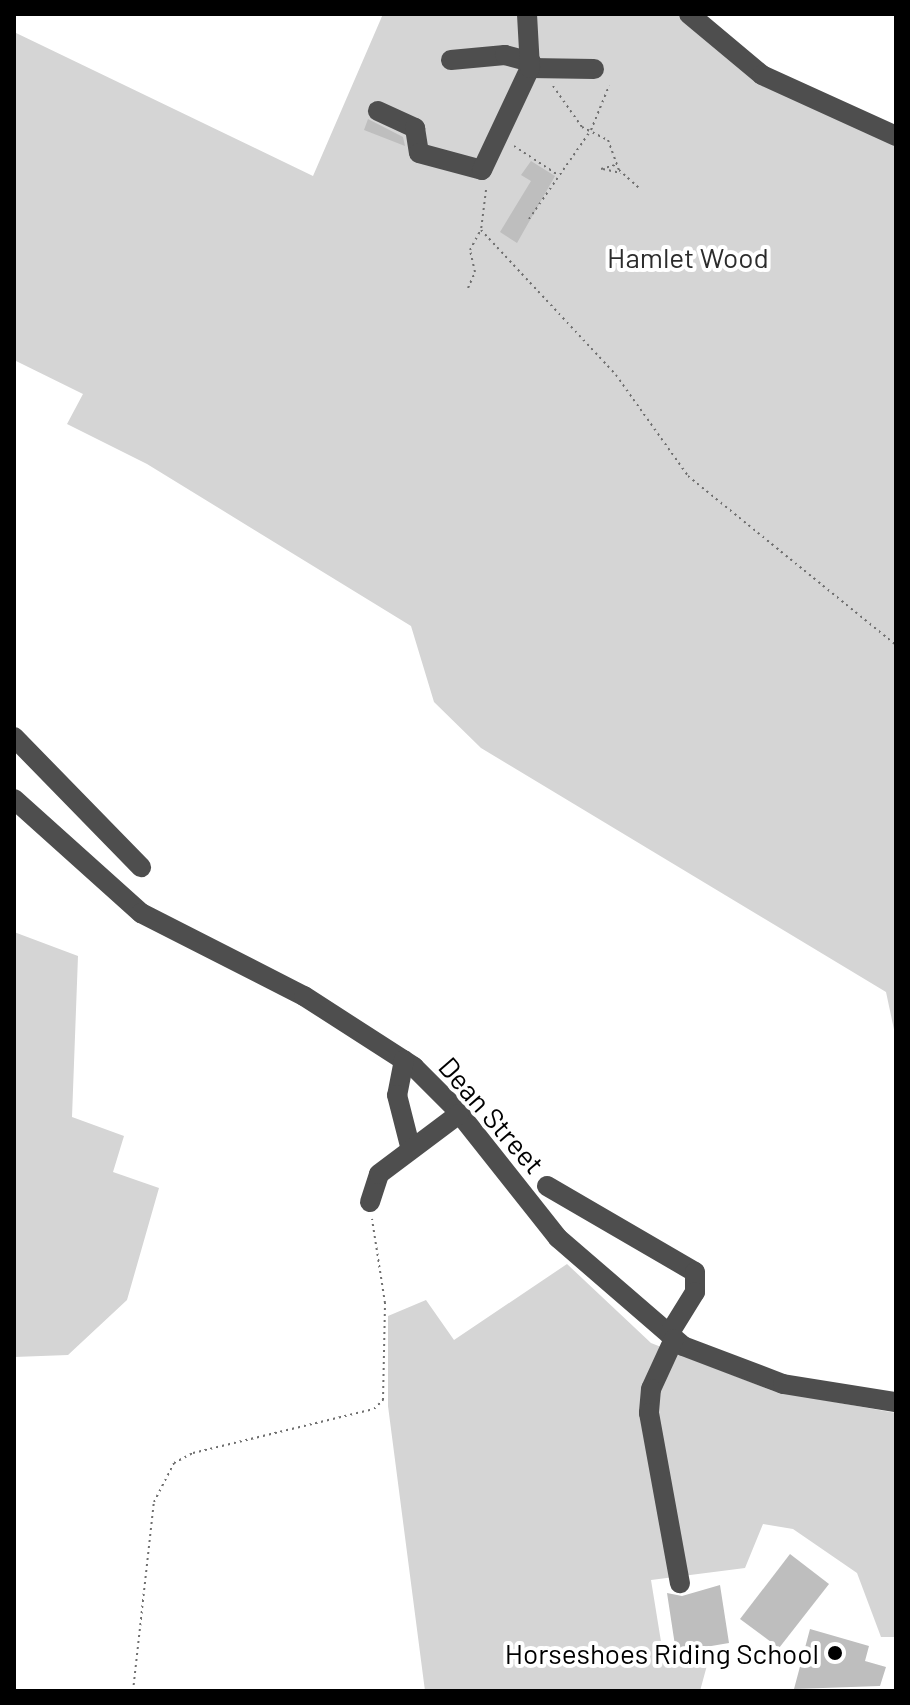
<!DOCTYPE html>
<html>
<head>
<meta charset="utf-8">
<style>
  body { margin:0 }
  #map { position:relative; width:910px; height:1705px; overflow:hidden; background:#fff; font-family:Barlow,sans-serif }
  div>[style] { position:absolute }
  .green>* { inset:0; background:#d5d5d5 }
  .building>* { inset:0; background:#bebebe }
  .path>* { height:2px; margin-top:-1px; transform-origin:0; background:repeating-linear-gradient(90deg,#707070 0 2px,transparent 0 6px) }
  .minor>* { height:20px; margin:-10px; padding:0 10px; transform-origin:10px; border-radius:10px; background:#4e4e4e }
  .dots>* { width:22px; height:22px; translate:-50% -50%; box-sizing:border-box; border:4px solid #fff; border-radius:50% }
  span { translate:-50% -50%; white-space:nowrap; text-align:center; line-height:1.15; -webkit-text-stroke:8px #fff; paint-order:stroke }
  .park-label { font-size:28px; color:#2c2c2c }
  .street-label { font-size:28px; color:#000 }
  .poi-label { font-size:28px; color:#000 }
  .right { translate:-100% -50%; text-align:right }
  .frame { position:absolute; inset:0; border:16px solid #000; pointer-events:none }
</style>
</head>
<body>
<div id="map">
  <div class="green">
    <i style="clip-path:polygon(383px 14px,680px 14px,896px 144px,896px 1039px,886px 992px,481px 748px,434px 702px,411px 626px,147px 464px,67px 424px,83px 394px,14px 360px,14px 32px,313px 176px)"></i>
    <i style="clip-path:polygon(14px 932px,78px 956px,72px 1117px,124px 1136px,113px 1172px,159px 1188px,127px 1300px,68px 1355px,14px 1357px)"></i>
    <i style="clip-path:polygon(567px 1264px,651px 1343px,773px 1391px,896px 1413px,896px 1637px,881px 1637px,857px 1573px,793px 1529px,763px 1524px,745px 1568px,651px 1580px,664px 1660px,709px 1658px,700px 1691px,425px 1691px,388px 1406px,388px 1316px,426px 1300px,454px 1340px)"></i>
  </div>
  <div class="building">
    <i style="clip-path:polygon(368px 119px,403px 137px,405px 146px,364px 130px)"></i>
    <i style="clip-path:polygon(531px 161px,555px 176px,517px 243px,500px 232px,531px 181px,521px 175px)"></i>
    <i style="clip-path:polygon(790px 1554px,829px 1584px,779px 1648px,740px 1619px)"></i>
    <i style="clip-path:polygon(720px 1585px,729px 1643px,676px 1652px,667px 1593px,682px 1596px)"></i>
    <i style="clip-path:polygon(810px 1629px,869px 1646px,865px 1661px,886px 1667px,880px 1686px,794px 1689px)"></i>
  </div>
  <div class="path">
    <i style="left:553px;top:86px;width:50px;rotate:54.7deg"></i>
    <i style="left:582px;top:127px;width:29px;rotate:27deg"></i>
    <i style="left:608px;top:140px;width:32px;rotate:70deg"></i>
    <i style="left:619px;top:170px;width:27px;rotate:42deg"></i>
    <i style="left:514px;top:146px;width:53px;rotate:33.4deg"></i>
    <i style="left:601px;top:169px;width:15px;rotate:-16deg"></i>
    <i style="left:603px;top:169px;width:18px;rotate:13deg"></i>
    <i style="left:486px;top:190px;width:40px;rotate:97.1deg"></i>
    <i style="left:481px;top:230px;width:198px;rotate:47deg"></i>
    <i style="left:616px;top:375px;width:124px;rotate:54.5deg"></i>
    <i style="left:688px;top:476px;width:268px;rotate:39.1deg"></i>
    <i style="left:529px;top:219px;width:108px;rotate:-55.1deg"></i>
    <i style="left:591px;top:130px;width:48px;rotate:-67.8deg"></i>
    <i style="left:468px;top:288px;width:17px;rotate:-66deg"></i>
    <i style="left:475px;top:272px;width:23px;rotate:-103deg"></i>
    <i style="left:470px;top:250px;width:21px;rotate:-62deg"></i>
    <i style="left:133px;top:1691px;width:190px;rotate:-83.7deg"></i>
    <i style="left:154px;top:1502px;width:44px;rotate:-62.9deg"></i>
    <i style="left:174px;top:1463px;width:21px;rotate:-28deg"></i>
    <i style="left:193px;top:1453px;width:186px;rotate:-13.7deg"></i>
    <i style="left:374px;top:1409px;width:13px;rotate:-45deg"></i>
    <i style="left:383px;top:1400px;width:97px;rotate:-88.8deg"></i>
    <i style="left:385px;top:1303px;width:85px;rotate:-98.8deg"></i>
  </div>
  <div class="minor">
    <i style="left:689px;top:14px;width:95px;rotate:39.9deg"></i>
    <i style="left:762px;top:75px;width:147px;rotate:24.5deg"></i>
    <i style="left:451px;top:60px;width:54px;rotate:-5.3deg"></i>
    <i style="left:505px;top:55px;width:27px;rotate:15deg"></i>
    <i style="left:530px;top:68px;width:64px;rotate:0.9deg"></i>
    <i style="left:378px;top:111px;width:41px;rotate:24.7deg"></i>
    <i style="left:415px;top:128px;width:25px;rotate:81deg"></i>
    <i style="left:419px;top:153px;width:65px;rotate:15.1deg"></i>
    <i style="left:482px;top:170px;width:113px;rotate:-64.8deg"></i>
    <i style="left:530px;top:68px;width:54px;rotate:-93.2deg"></i>
    <i style="left:14px;top:737px;width:182px;rotate:45.7deg"></i>
    <i style="left:14px;top:799px;width:171px;rotate:41.9deg"></i>
    <i style="left:141px;top:913px;width:183px;rotate:27deg"></i>
    <i style="left:304px;top:996px;width:131px;rotate:32.8deg"></i>
    <i style="left:414px;top:1067px;width:58px;rotate:45deg"></i>
    <i style="left:455px;top:1108px;width:166px;rotate:51.6deg"></i>
    <i style="left:558px;top:1238px;width:165px;rotate:40.8deg"></i>
    <i style="left:683px;top:1346px;width:107px;rotate:20.8deg"></i>
    <i style="left:783px;top:1384px;width:114px;rotate:9.1deg"></i>
    <i style="left:404px;top:1060px;width:36px;rotate:101deg"></i>
    <i style="left:397px;top:1095px;width:53px;rotate:75.7deg"></i>
    <i style="left:547px;top:1186px;width:171px;rotate:30.2deg"></i>
    <i style="left:695px;top:1272px;width:20px;rotate:90deg"></i>
    <i style="left:695px;top:1292px;width:49px;rotate:121.8deg"></i>
    <i style="left:370px;top:1202px;width:29px;rotate:-72deg"></i>
    <i style="left:379px;top:1174px;width:100px;rotate:-36.9deg"></i>
    <i style="left:674px;top:1339px;width:55px;rotate:114.7deg"></i>
    <i style="left:651px;top:1389px;width:24px;rotate:95deg"></i>
    <i style="left:649px;top:1413px;width:173px;rotate:79.7deg"></i>
  </div>
  <div class="dots">
    <i style="left:835px;top:1653px;background:#000"></i>
  </div>
  <div class="park-label">
    <span style="left:688px;top:257px">Hamlet Wood</span>
  </div>
  <div class="street-label">
    <span style="left:492px;top:1115px;rotate:49deg">Dean Street</span>
  </div>
  <div class="poi-label">
    <span class="right" style="left:819px;top:1653px">Horseshoes Riding School</span>
  </div>
  <div class="frame"></div>
</div>
</body>
</html>
